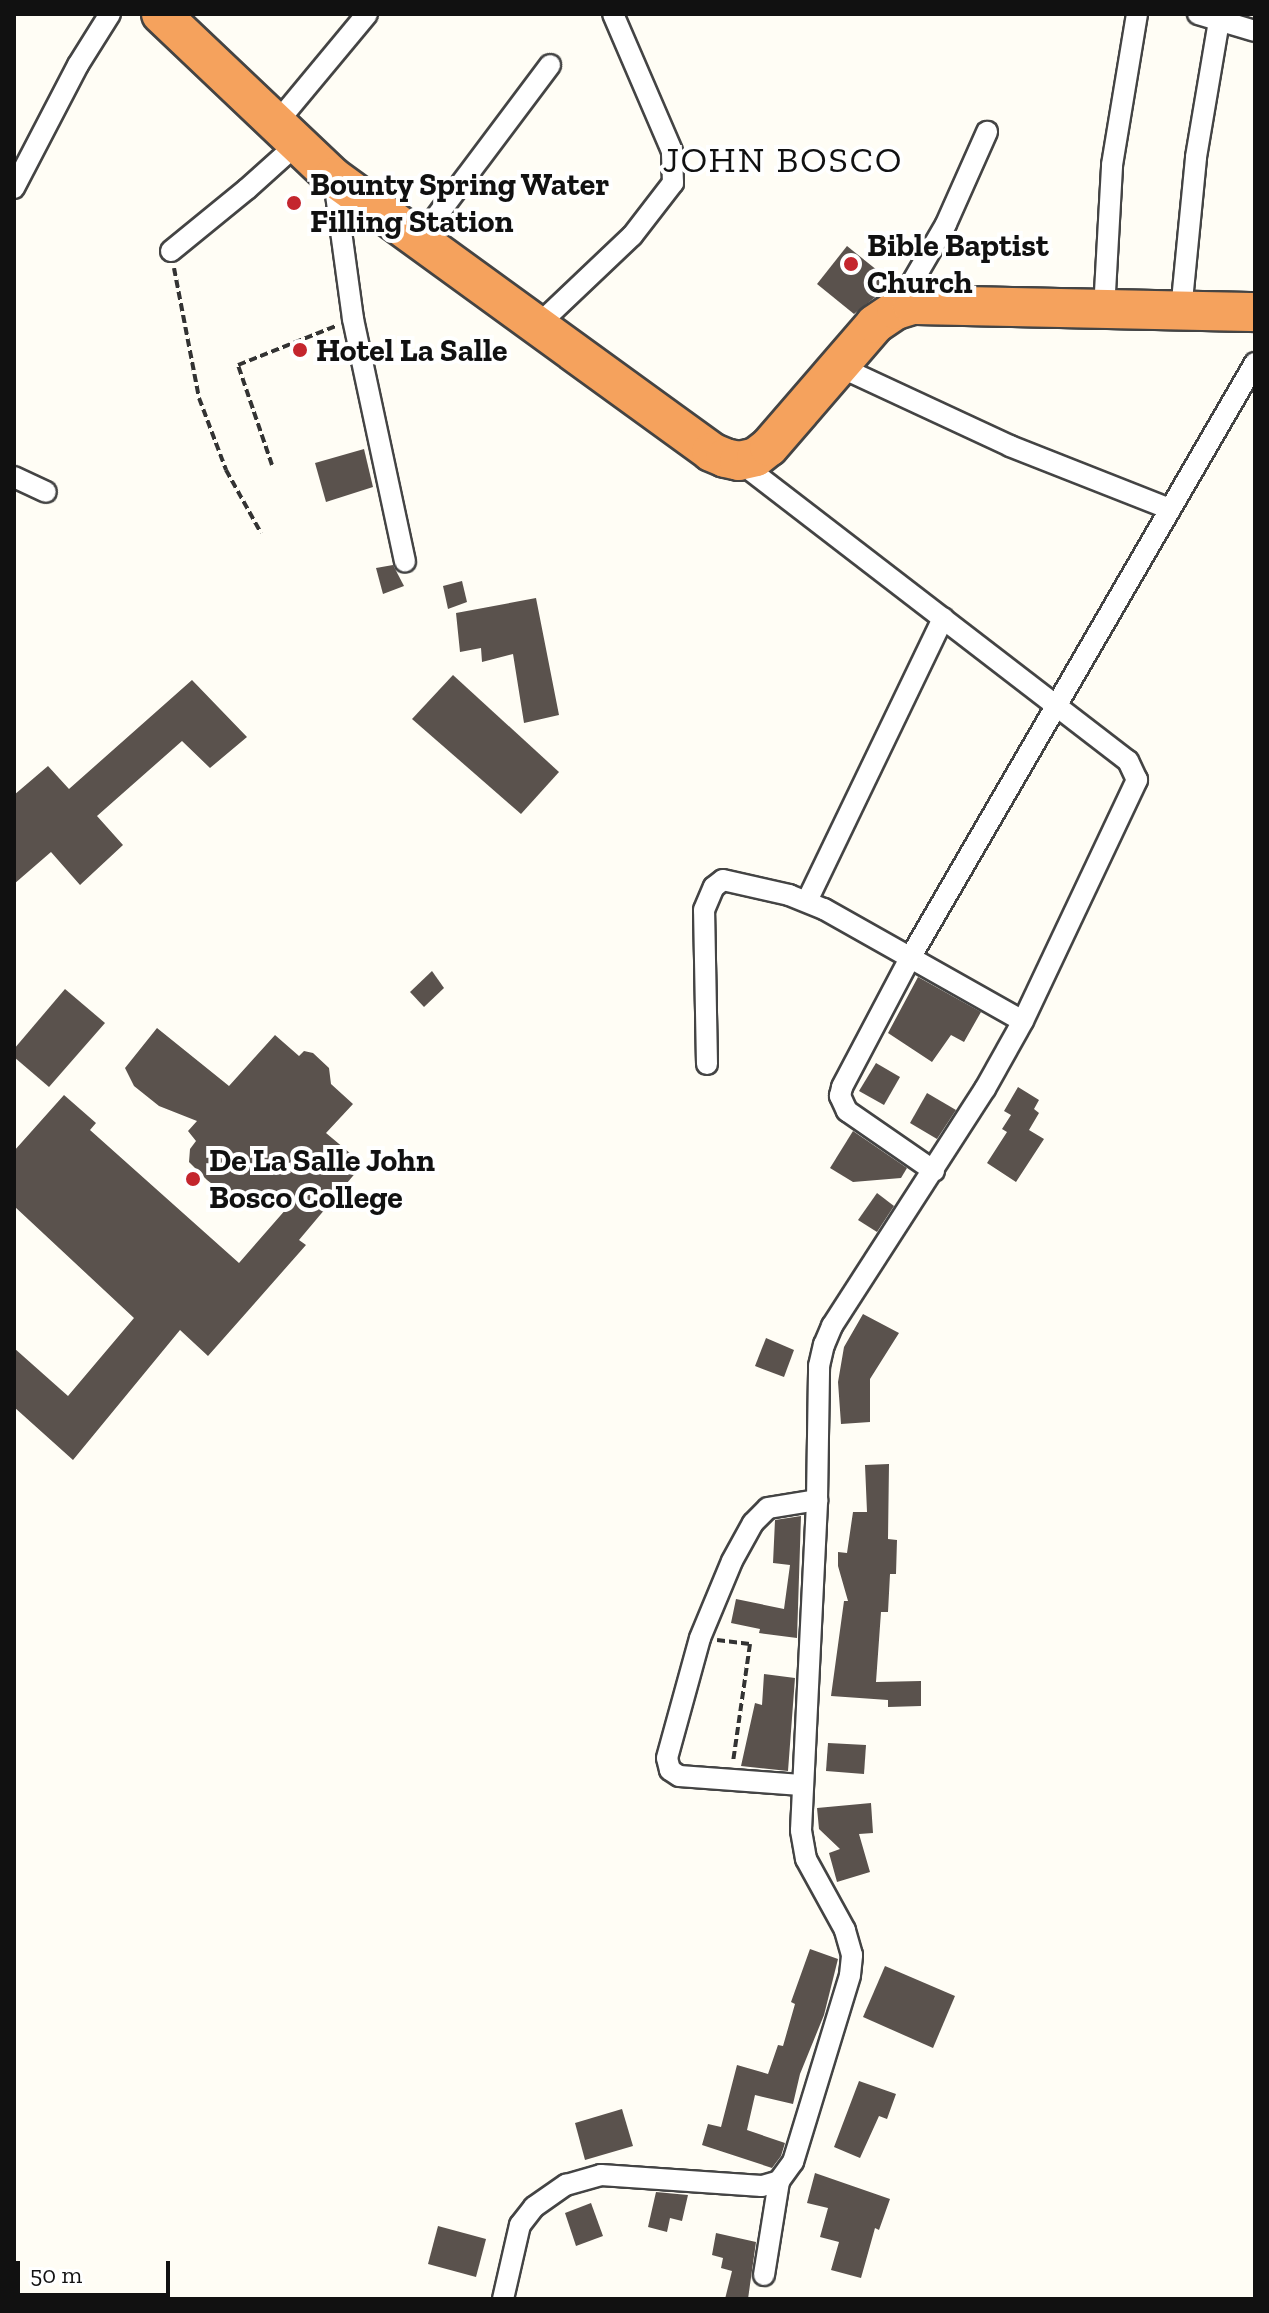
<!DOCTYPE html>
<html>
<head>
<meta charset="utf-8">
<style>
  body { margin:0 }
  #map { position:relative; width:1269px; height:2313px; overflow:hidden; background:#fffdf5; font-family:"Zilla Slab",serif }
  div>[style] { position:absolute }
  .building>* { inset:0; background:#5a524d }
  .path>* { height:4px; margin-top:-2px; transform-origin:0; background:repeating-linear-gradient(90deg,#333 0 8px,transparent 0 12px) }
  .roads { filter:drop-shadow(2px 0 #444) drop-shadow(-2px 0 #444) drop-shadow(0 2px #444) drop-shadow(0 -2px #444) }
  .street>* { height:20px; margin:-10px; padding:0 10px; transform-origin:10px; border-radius:10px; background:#fff }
  .highway>* { height:38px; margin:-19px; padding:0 19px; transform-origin:19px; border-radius:19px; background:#f5a25d }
  .dots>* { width:22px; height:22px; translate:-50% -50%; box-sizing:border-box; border:4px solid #fff; border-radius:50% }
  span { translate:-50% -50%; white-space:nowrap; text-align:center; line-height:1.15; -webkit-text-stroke:8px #fff; paint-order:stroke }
  .poi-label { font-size:32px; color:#111; font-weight:700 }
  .left { translate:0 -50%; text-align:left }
  .quarter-label { font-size:36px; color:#111; letter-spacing:2px }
  .frame { position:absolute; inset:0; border:16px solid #111; pointer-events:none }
  .scale { position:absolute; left:16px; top:2261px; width:154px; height:36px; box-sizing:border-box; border:4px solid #111; border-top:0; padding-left:10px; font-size:24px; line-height:28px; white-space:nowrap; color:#111; -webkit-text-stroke:6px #fff; paint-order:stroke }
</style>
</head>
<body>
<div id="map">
  <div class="building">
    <i style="clip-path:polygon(847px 246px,893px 283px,854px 314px,817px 284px)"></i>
    <i style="clip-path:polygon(364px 449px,373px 487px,326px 502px,315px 463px)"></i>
    <i style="clip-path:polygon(393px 565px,404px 586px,383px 594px,376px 568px)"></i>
    <i style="clip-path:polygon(462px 581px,467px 602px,448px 609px,443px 586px)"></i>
    <i style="clip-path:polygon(536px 598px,559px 715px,524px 723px,513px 654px,482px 662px,481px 648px,460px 652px,456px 613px)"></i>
    <i style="clip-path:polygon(453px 675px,559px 772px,521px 814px,412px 719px)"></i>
    <i style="clip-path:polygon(192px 680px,247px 737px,210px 768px,182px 741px,97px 816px,123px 845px,80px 885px,51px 852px,14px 884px,14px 795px,48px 766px,69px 789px)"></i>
    <i style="clip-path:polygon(432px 971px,444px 988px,424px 1007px,410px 992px)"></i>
    <i style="clip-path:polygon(918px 977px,981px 1012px,964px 1042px,951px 1035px,932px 1062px,888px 1033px)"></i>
    <i style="clip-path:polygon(65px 989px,105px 1023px,49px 1087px,14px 1057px,14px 1049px)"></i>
    <i style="clip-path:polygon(157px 1028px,229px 1086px,275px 1035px,299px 1056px,304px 1051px,313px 1053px,329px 1068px,331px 1084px,353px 1104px,326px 1133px,363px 1164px,299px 1240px,306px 1245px,208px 1356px,180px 1330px,73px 1460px,14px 1407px,14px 1348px,68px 1396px,134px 1318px,14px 1206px,14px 1151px,64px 1095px,96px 1123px,90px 1130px,239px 1263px,287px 1208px,253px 1193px,242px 1202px,229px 1197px,207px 1180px,189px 1162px,190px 1149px,196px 1141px,188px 1131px,197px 1121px,159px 1106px,134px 1086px,125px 1068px)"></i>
    <i style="clip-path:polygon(876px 1063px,900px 1077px,884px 1105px,859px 1091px)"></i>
    <i style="clip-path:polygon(1018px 1087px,1039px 1100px,1034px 1109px,1039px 1113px,1029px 1130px,1044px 1139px,1016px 1182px,987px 1163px,1007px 1132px,1002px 1129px,1011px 1115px,1004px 1111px)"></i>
    <i style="clip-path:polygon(927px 1093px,956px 1110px,937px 1139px,910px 1123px)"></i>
    <i style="clip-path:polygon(853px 1131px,907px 1168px,901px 1178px,853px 1182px,830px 1168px)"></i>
    <i style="clip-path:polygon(877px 1193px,894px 1206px,877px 1232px,858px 1220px)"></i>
    <i style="clip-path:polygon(863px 1314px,899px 1333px,870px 1379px,870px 1422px,841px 1424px,838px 1382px,844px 1347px)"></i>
    <i style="clip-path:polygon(766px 1338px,794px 1350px,784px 1377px,755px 1366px)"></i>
    <i style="clip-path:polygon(889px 1464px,888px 1539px,897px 1540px,896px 1574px,890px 1574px,888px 1612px,881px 1612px,876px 1682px,921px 1681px,921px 1706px,888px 1707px,888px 1700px,831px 1696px,844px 1601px,848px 1601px,838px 1566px,838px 1552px,847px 1553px,853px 1512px,867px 1512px,865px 1465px)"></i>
    <i style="clip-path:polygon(801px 1516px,797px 1638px,759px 1633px,760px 1629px,731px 1623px,736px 1599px,784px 1609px,790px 1565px,773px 1563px,775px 1520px)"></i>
    <i style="clip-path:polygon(764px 1674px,795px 1678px,788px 1771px,741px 1766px,755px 1703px,762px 1705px)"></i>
    <i style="clip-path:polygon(828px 1743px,866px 1745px,864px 1774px,826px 1771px)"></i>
    <i style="clip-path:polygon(871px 1803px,873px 1833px,859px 1834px,870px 1872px,837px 1882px,829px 1853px,840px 1849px,819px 1829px,817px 1808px)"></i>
    <i style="clip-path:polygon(810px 1949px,838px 1959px,824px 2015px,800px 2074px,793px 2104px,755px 2095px,747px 2130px,785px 2143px,781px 2156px,772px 2168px,702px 2145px,708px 2124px,721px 2127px,737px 2065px,768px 2074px,778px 2045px,783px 2046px,795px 2004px,791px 2002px)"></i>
    <i style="clip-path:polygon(885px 1966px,955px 1996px,933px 2048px,863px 2017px)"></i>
    <i style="clip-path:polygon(859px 2081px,896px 2094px,887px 2119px,879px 2116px,860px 2158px,834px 2147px)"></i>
    <i style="clip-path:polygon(622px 2109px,633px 2146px,585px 2160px,575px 2123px)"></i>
    <i style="clip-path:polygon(815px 2173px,890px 2199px,879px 2230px,875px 2228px,861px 2278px,831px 2270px,839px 2242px,820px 2237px,828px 2208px,807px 2203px)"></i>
    <i style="clip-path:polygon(656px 2192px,688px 2195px,682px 2221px,670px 2218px,667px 2232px,648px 2227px)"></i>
    <i style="clip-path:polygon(591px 2203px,603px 2236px,576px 2246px,565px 2213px)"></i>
    <i style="clip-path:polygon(438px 2226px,486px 2239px,476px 2277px,428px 2264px)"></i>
    <i style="clip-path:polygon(716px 2233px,756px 2242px,748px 2299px,725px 2299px,732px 2271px,721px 2268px,723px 2258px,712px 2255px)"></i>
  </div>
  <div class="path">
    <i style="left:174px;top:268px;width:132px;rotate:79.1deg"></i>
    <i style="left:199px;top:398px;width:77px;rotate:69.4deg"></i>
    <i style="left:226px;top:470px;width:72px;rotate:60.9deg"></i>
    <i style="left:272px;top:465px;width:106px;rotate:-108.8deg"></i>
    <i style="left:238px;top:365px;width:105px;rotate:-21.7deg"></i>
    <i style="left:717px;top:1640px;width:33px;rotate:7deg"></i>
    <i style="left:750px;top:1644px;width:119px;rotate:98.2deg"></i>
  </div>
  <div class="roads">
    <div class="street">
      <i style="left:1198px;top:14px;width:59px;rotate:16.6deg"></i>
      <i style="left:275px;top:125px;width:144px;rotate:-50.3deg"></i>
      <i style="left:334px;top:180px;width:140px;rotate:82.2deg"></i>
      <i style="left:353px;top:319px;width:248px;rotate:77.9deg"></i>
      <i style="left:14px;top:188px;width:139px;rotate:-62.5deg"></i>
      <i style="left:78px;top:65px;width:60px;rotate:-57.9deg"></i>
      <i style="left:418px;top:241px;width:220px;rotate:-53.1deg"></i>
      <i style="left:171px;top:251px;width:98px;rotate:-39.2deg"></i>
      <i style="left:247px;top:189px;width:66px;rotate:-41.9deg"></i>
      <i style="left:896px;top:310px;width:99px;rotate:-59.8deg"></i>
      <i style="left:946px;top:224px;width:101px;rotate:-66deg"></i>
      <i style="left:1104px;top:310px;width:145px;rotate:-86.8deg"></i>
      <i style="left:1112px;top:165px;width:153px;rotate:-80.6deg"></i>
      <i style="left:1181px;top:311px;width:155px;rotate:-84.4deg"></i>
      <i style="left:1196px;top:157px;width:138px;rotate:-80.4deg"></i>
      <i style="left:537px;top:326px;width:131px;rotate:-43.5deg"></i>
      <i style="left:632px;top:236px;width:67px;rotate:-52.3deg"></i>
      <i style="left:673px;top:183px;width:32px;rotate:-92deg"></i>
      <i style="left:672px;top:151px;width:149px;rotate:-113.3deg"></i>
      <i style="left:838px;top:366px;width:190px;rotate:24.9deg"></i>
      <i style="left:1010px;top:446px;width:172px;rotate:21.5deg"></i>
      <i style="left:14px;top:477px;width:35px;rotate:25deg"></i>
      <i style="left:807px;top:901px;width:314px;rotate:-64.3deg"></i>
      <i style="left:707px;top:1064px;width:154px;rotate:-91.1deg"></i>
      <i style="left:704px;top:910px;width:25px;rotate:-67deg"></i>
      <i style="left:714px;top:887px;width:11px;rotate:-38deg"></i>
      <i style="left:723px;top:880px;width:68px;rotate:12.8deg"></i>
      <i style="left:789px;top:895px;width:38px;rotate:22deg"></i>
      <i style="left:824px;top:909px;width:228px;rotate:29.4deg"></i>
      <i style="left:934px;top:1171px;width:106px;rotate:-145.4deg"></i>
      <i style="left:847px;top:1111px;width:17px;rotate:-115deg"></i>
      <i style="left:840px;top:1096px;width:9px;rotate:-77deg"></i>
      <i style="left:842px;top:1087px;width:146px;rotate:-62.2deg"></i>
      <i style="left:910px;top:958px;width:688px;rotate:-59.89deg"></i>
      <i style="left:801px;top:1785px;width:122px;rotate:-175.8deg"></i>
      <i style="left:679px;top:1776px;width:11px;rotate:-146deg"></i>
      <i style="left:670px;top:1770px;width:12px;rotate:-104deg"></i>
      <i style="left:667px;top:1758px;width:124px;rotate:-74.6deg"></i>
      <i style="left:700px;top:1638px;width:83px;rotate:-67.4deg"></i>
      <i style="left:732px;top:1561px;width:43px;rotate:-61.1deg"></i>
      <i style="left:753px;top:1523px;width:21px;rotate:-45deg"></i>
      <i style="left:768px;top:1508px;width:50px;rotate:-9.3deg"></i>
      <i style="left:764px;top:2275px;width:95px;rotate:-80.9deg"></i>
      <i style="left:503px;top:2299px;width:76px;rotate:-77.1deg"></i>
      <i style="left:520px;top:2225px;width:23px;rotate:-52deg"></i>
      <i style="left:534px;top:2207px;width:39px;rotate:-35deg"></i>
      <i style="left:566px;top:2185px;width:36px;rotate:-16deg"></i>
      <i style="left:601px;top:2175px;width:161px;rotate:3.9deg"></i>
      <i style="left:762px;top:2186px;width:18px;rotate:-16deg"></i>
      <i style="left:779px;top:2181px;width:24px;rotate:-54deg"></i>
      <i style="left:793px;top:2162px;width:195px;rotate:-73deg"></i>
      <i style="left:850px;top:1975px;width:20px;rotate:-84deg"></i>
      <i style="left:852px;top:1955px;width:26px;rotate:-106deg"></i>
      <i style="left:845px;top:1930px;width:81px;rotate:-118.8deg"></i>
      <i style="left:806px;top:1859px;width:29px;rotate:-100deg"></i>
      <i style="left:801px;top:1830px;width:330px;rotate:-87.2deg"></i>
      <i style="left:817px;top:1500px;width:134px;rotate:-89.1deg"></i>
      <i style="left:819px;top:1366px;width:22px;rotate:-77deg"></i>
      <i style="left:824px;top:1345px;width:21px;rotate:-67deg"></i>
      <i style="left:832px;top:1326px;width:282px;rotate:-57.2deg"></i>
      <i style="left:985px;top:1089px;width:78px;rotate:-60.8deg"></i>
      <i style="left:1023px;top:1021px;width:267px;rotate:-64.7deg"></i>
      <i style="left:1137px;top:780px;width:21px;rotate:-115deg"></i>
      <i style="left:1128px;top:761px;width:491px;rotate:-142.4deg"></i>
    </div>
    <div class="highway">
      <i style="left:161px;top:14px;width:237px;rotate:43.5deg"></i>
      <i style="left:333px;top:177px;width:467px;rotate:36deg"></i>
      <i style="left:711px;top:452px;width:15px;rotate:23deg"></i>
      <i style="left:725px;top:458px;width:14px;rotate:12deg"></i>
      <i style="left:739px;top:461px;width:17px;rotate:-13deg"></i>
      <i style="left:756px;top:457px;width:16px;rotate:-38deg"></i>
      <i style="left:769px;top:447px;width:162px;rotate:-49.2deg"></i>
      <i style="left:875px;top:324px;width:25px;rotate:-34deg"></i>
      <i style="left:896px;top:310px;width:17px;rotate:-17deg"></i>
      <i style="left:912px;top:305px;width:343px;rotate:1.2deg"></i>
    </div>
  </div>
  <div class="dots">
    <i style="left:294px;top:203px;background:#c4262e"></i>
    <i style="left:851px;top:264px;background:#c4262e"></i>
    <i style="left:300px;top:350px;background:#c4262e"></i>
    <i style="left:193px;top:1179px;background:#c4262e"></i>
  </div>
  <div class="poi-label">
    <span class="left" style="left:310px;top:203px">Bounty Spring Water<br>Filling Station</span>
    <span class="left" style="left:867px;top:264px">Bible Baptist<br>Church</span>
    <span class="left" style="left:316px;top:350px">Hotel La Salle</span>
    <span class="left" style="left:209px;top:1179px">De La Salle John<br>Bosco College</span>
  </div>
  <div class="quarter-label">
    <span style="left:783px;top:160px">JOHN BOSCO</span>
  </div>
  <div class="frame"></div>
  <div class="scale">50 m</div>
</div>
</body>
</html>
